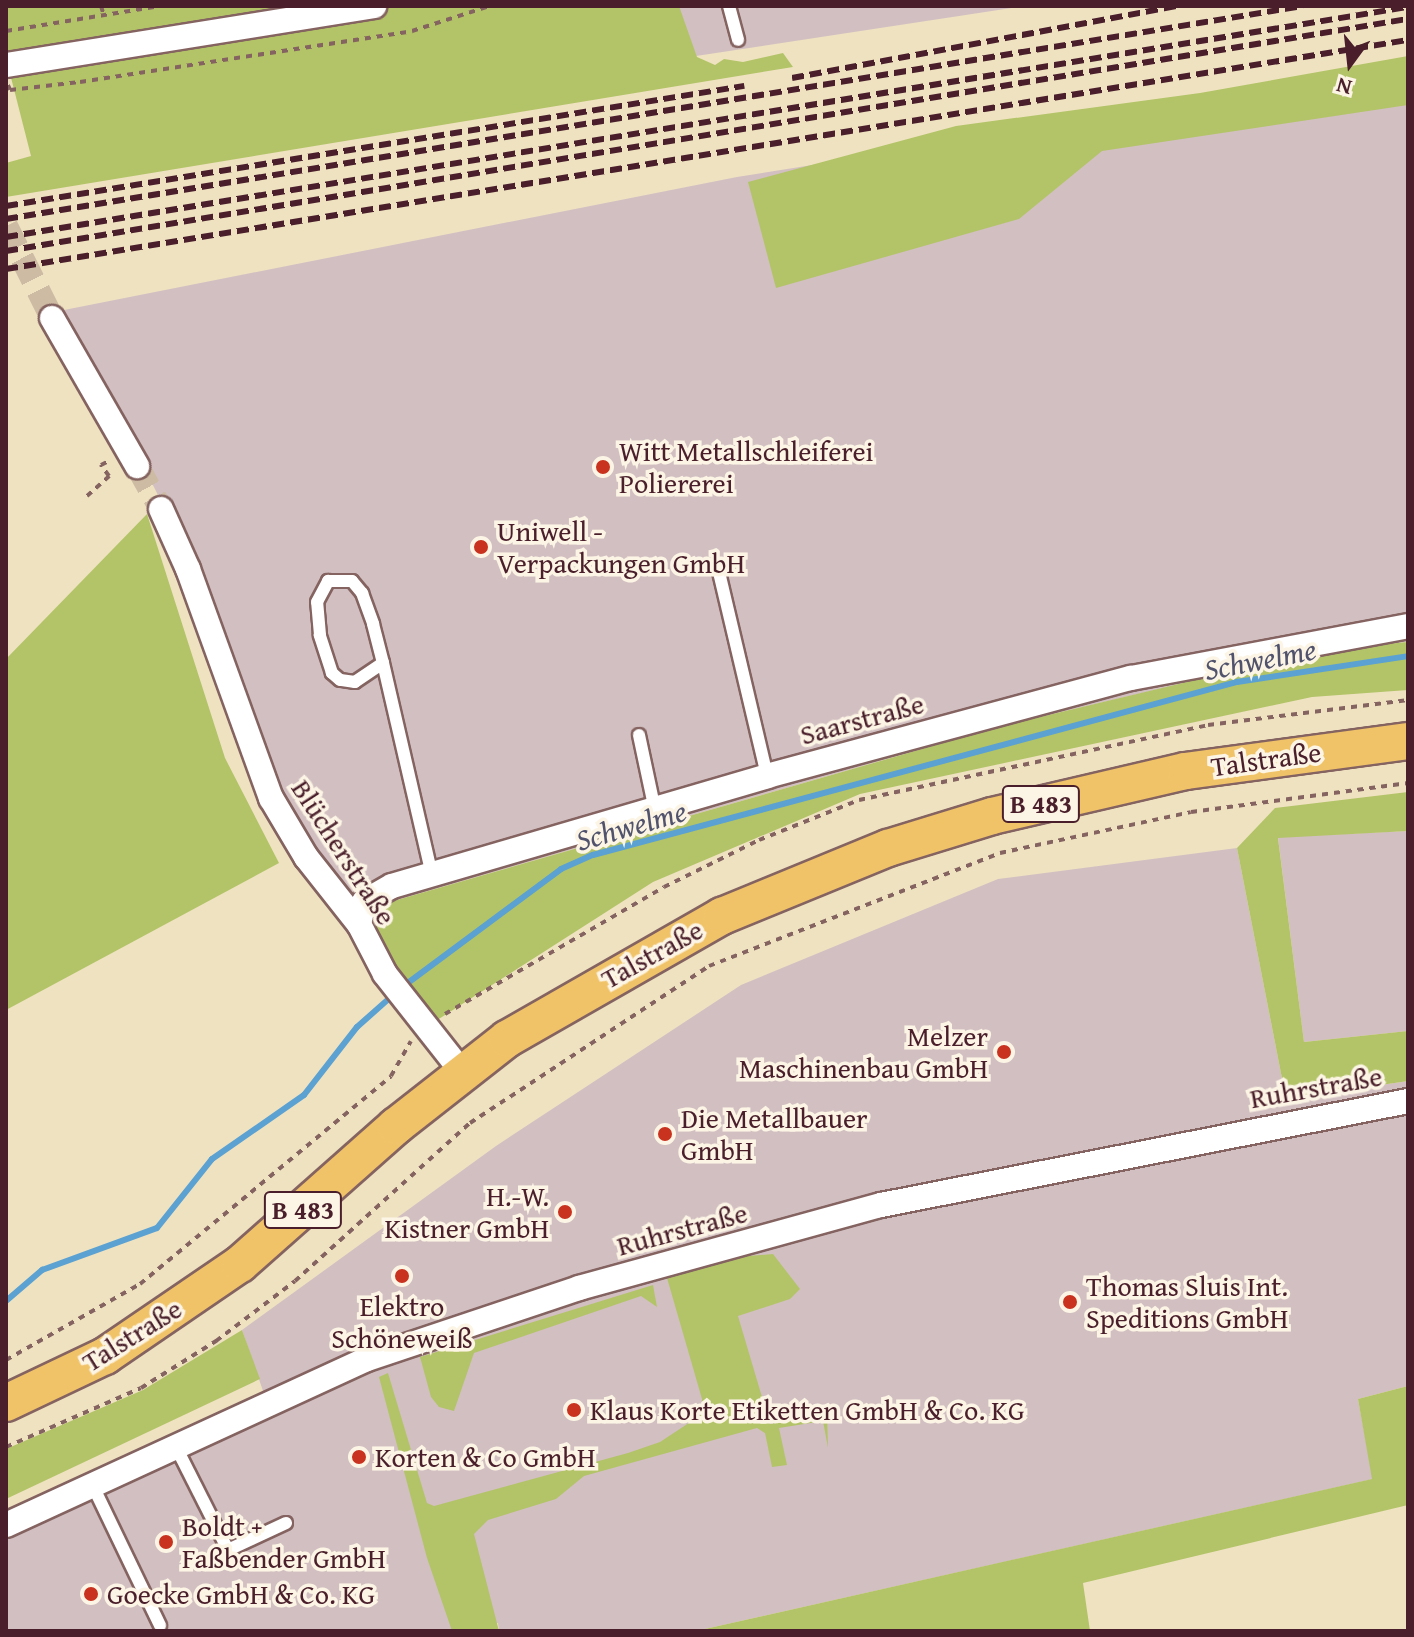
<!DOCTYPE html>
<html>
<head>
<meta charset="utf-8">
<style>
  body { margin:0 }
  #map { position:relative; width:1414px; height:1637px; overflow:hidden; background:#efe2c1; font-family:"Gentium Book Plus",serif }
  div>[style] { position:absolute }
  .industrial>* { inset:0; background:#d2bfc1 }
  .green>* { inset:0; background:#b3c468 }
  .stream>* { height:6px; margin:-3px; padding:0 3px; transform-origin:3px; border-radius:3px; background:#5ba1d1 }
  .street-tunnel>* { height:24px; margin-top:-12px; transform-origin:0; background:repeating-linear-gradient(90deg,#cebba3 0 24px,transparent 0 36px) }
  .path>* { height:4px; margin-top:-2px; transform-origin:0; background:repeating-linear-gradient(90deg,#846360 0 6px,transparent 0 12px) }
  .roads { filter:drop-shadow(2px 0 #846360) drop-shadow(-2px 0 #846360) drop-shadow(0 2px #846360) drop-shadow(0 -2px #846360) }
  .lane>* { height:12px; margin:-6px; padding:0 6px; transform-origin:6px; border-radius:6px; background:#fff }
  .street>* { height:24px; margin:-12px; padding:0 12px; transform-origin:12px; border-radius:12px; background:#fff }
  .primary>* { height:36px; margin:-18px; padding:0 18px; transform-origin:18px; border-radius:18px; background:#f1c369 }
  .rail>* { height:6px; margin-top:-3px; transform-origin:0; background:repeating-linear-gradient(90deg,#4a1f2b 0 12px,transparent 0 18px) }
  .dots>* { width:22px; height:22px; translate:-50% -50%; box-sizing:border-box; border:4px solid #fcf5e5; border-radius:50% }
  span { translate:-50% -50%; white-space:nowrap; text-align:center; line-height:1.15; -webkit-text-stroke:7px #fcf5e5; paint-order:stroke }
  .shield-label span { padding:2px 6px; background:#fcf5e5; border:2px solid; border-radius:6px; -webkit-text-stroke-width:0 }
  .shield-label { font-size:26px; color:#4a1f2b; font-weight:700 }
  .poi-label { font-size:28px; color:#4a1f2b }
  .left { translate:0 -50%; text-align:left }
  .right { translate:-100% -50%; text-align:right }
  .street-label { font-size:28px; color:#4a1f2b }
  .water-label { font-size:30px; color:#51536d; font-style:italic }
  .frame { position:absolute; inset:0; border:8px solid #4a1f2b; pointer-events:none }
  .north { position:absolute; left:1310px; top:24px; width:80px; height:80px; -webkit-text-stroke:6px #fcf5e5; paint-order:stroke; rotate:195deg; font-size:22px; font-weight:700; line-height:32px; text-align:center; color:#4a1f2b }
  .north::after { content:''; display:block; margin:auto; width:28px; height:36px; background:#4a1f2b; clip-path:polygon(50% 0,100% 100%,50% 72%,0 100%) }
</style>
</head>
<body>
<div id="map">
  <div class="industrial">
    <i style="clip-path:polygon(678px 6px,1024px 6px,696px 56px)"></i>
    <i style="clip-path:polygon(1408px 87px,1408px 642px,1321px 651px,1002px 726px,390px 902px,357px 937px,296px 854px,195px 568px,125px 430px,54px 312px,737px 177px,1020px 132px)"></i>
    <i style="clip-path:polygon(1408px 831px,1408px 1031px,1304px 1042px,1278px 837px)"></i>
    <i style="clip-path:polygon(1237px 848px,1286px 1099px,1408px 1081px,1408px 1386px,1358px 1399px,1373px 1479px,696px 1631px,499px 1631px,498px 1623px,461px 1631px,6px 1631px,6px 1539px,272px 1417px,242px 1330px,496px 1146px,741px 985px,998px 879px)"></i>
  </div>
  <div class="green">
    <i style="clip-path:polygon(6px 6px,679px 6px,697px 57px,715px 65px,724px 59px,743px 62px,783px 53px,793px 67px,6px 197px,6px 163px,31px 156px,6px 58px)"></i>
    <i style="clip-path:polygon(1408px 56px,1408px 105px,1102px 151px,1019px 219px,776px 288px,748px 182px,956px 126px,1200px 93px)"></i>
    <i style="clip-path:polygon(147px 514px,225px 758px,279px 863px,6px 1010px,6px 659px)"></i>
    <i style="clip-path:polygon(1408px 642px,1408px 690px,1312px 697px,860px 794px,653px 882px,431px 1024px,357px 937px,390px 902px,1002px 726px,1321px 650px)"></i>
    <i style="clip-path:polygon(1408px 792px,1408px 831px,1278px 838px,1304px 1042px,1408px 1031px,1408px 1081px,1286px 1099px,1237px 848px,1275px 808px)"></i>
    <i style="clip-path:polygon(773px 1254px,800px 1289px,790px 1299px,738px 1316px,770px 1424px,827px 1413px,828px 1448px,823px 1421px,779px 1428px,787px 1465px,772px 1467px,765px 1433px,757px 1428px,584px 1476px,556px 1499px,488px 1520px,474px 1534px,499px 1631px,452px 1631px,427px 1558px,379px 1377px,388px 1373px,427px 1503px,434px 1506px,628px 1453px,660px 1442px,701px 1415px,702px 1399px,667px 1278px,748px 1256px)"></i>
    <i style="clip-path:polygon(653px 1285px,657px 1307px,641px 1296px,474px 1353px,454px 1411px,439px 1407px,431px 1397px,420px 1357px)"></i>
    <i style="clip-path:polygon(242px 1330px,260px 1379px,6px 1499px,6px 1449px,143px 1390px)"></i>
    <i style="clip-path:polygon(1408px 1386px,1408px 1505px,1083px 1583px,1090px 1631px,696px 1631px,1372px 1479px,1358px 1399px)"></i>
  </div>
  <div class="stream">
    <i style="left:401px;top:988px;width:199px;rotate:-36.6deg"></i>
    <i style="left:561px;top:869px;width:35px;rotate:-24deg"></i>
    <i style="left:593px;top:855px;width:667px;rotate:-15.04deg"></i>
    <i style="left:1237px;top:682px;width:173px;rotate:-8.6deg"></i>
    <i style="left:6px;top:1301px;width:48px;rotate:-40.7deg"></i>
    <i style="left:42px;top:1270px;width:122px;rotate:-20.1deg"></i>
    <i style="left:157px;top:1228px;width:88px;rotate:-51.4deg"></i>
    <i style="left:212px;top:1159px;width:112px;rotate:-34.8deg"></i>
    <i style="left:304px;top:1095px;width:86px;rotate:-52.1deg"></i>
    <i style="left:357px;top:1027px;width:48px;rotate:-41.6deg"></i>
  </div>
  <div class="street-tunnel">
    <i style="left:6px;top:226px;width:103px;rotate:63.4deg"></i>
    <i style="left:137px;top:466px;width:49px;rotate:60.8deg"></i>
  </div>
  <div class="path">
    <i style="left:101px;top:6px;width:10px;rotate:73deg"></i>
    <i style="left:6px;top:31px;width:156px;rotate:-9.2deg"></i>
    <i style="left:8px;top:85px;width:5px;rotate:68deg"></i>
    <i style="left:10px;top:90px;width:70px;rotate:-6.5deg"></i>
    <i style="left:80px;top:82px;width:336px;rotate:-8.7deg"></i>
    <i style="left:412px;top:31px;width:82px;rotate:-17.8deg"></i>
    <i style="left:87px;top:496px;width:30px;rotate:-42deg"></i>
    <i style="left:109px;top:476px;width:14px;rotate:-126deg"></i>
    <i style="left:101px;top:465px;width:11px;rotate:-27deg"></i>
    <i style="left:445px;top:1014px;width:253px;rotate:-30.1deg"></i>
    <i style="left:664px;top:887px;width:106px;rotate:-26.3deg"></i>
    <i style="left:759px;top:840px;width:108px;rotate:-21.8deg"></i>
    <i style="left:859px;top:800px;width:357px;rotate:-12.1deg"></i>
    <i style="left:1208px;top:725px;width:202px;rotate:-7.1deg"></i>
    <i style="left:6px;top:1360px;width:154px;rotate:-29.6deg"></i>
    <i style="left:140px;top:1284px;width:326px;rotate:-39.6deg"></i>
    <i style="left:391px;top:1076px;width:40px;rotate:-60.3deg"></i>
    <i style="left:6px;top:1447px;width:147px;rotate:-23.6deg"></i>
    <i style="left:141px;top:1388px;width:89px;rotate:-32.1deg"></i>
    <i style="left:216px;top:1341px;width:99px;rotate:-37.2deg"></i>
    <i style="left:295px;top:1281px;width:236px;rotate:-42.1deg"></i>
    <i style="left:470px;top:1123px;width:286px;rotate:-33.3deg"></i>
    <i style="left:709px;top:966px;width:312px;rotate:-21.2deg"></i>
    <i style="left:1000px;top:853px;width:195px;rotate:-12.1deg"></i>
    <i style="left:1191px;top:812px;width:219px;rotate:-7.6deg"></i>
  </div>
  <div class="roads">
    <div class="lane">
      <i style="left:729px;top:6px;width:35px;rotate:75deg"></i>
      <i style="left:718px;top:568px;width:214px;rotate:76.7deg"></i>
      <i style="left:383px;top:663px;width:34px;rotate:146deg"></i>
      <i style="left:355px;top:682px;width:15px;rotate:-172deg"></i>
      <i style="left:340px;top:680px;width:11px;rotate:-139deg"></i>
      <i style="left:332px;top:673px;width:40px;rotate:-108deg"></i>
      <i style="left:320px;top:635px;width:33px;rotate:-95deg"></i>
      <i style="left:317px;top:602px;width:24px;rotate:-62deg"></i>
      <i style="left:328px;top:581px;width:24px"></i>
      <i style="left:352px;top:581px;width:16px;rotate:50deg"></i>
      <i style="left:362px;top:593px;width:33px;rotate:70deg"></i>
      <i style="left:373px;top:624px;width:40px;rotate:75.6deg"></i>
      <i style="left:383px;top:663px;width:218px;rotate:77deg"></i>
      <i style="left:639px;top:735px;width:77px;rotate:78deg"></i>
      <i style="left:176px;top:1447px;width:115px;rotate:63.2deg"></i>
      <i style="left:228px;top:1550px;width:64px;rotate:-25deg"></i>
      <i style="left:92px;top:1484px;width:157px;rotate:64.3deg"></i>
    </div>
    <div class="street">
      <i style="left:6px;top:65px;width:373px;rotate:-9.1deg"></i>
      <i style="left:52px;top:318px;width:171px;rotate:60.1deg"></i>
      <i style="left:161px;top:509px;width:66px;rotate:65.8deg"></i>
      <i style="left:188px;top:569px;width:244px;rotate:70.1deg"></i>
      <i style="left:271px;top:798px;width:69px;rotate:59.3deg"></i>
      <i style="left:306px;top:857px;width:85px;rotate:51.7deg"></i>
      <i style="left:359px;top:924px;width:56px;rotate:62.5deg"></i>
      <i style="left:385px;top:974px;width:125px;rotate:51.8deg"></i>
      <i style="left:359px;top:924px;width:23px;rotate:-77deg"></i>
      <i style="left:364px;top:902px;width:32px;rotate:-30deg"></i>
      <i style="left:392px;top:886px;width:391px;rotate:-16.3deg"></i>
      <i style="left:767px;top:776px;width:377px;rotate:-15.1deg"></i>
      <i style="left:1131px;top:678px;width:282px;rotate:-10.6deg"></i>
      <i style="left:6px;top:1525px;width:397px;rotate:-24.7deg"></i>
      <i style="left:367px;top:1359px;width:224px;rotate:-18.5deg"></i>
      <i style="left:579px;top:1288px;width:313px;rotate:-15.4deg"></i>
      <i style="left:881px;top:1205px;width:537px;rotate:-11.16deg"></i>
    </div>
    <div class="primary">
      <i style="left:6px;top:1403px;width:110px;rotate:-25.4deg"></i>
      <i style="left:105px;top:1356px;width:163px;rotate:-34.3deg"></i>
      <i style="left:240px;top:1264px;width:208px;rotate:-41.5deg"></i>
      <i style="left:396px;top:1126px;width:141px;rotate:-38.1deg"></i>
      <i style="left:507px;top:1039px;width:248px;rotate:-29.8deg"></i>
      <i style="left:722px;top:916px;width:179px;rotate:-22.3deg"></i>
      <i style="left:888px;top:848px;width:109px;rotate:-17.1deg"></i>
      <i style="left:992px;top:816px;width:199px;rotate:-13.1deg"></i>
      <i style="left:1186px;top:771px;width:224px;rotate:-7.7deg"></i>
    </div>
  </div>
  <div class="rail">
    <i style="left:792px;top:78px;width:392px;rotate:-10.6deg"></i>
    <i style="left:6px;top:206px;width:748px;rotate:-9.24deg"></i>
    <i style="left:6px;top:219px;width:1314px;rotate:-9.33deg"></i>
    <i style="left:6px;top:237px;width:1421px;rotate:-9.32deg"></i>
    <i style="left:6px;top:251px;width:1421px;rotate:-9.4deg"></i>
    <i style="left:6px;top:269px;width:1421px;rotate:-9.28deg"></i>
  </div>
  <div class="dots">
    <i style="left:603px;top:467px;background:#c8321e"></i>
    <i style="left:481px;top:547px;background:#c8321e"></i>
    <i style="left:1004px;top:1052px;background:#c8321e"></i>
    <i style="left:665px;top:1134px;background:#c8321e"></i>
    <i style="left:565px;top:1212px;background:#c8321e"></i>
    <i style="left:402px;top:1276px;background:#c8321e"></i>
    <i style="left:1070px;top:1302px;background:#c8321e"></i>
    <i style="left:574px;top:1410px;background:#c8321e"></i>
    <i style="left:359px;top:1457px;background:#c8321e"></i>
    <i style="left:166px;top:1542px;background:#c8321e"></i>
    <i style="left:91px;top:1594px;background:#c8321e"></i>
  </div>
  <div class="shield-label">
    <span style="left:1041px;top:804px">B 483</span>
    <span style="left:303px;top:1210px">B 483</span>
  </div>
  <div class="poi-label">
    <span class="left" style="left:619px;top:467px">Witt Metallschleiferei<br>Poliererei</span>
    <span class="left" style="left:497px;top:547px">Uniwell -<br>Verpackungen GmbH</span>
    <span class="right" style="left:988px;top:1052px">Melzer<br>Maschinenbau GmbH</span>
    <span class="left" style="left:681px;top:1134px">Die Metallbauer<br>GmbH</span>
    <span class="right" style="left:549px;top:1212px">H.-W.<br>Kistner GmbH</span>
    <span class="left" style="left:1086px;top:1302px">Thomas Sluis Int.<br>Speditions GmbH</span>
    <span style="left:402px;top:1322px">Elektro<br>Schöneweiß</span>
    <span class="left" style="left:590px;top:1410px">Klaus Korte Etiketten GmbH &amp; Co. KG</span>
    <span class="left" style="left:375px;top:1457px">Korten &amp; Co GmbH</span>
    <span class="left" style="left:182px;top:1542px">Boldt +<br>Faßbender GmbH</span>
    <span class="left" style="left:107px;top:1594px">Goecke GmbH &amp; Co. KG</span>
  </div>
  <div class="street-label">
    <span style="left:862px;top:719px;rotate:-15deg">Saarstraße</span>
    <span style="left:1266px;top:759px;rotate:-8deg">Talstraße</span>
    <span style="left:344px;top:852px;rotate:57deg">Blücherstraße</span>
    <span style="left:652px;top:954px;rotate:-29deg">Talstraße</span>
    <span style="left:1316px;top:1087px;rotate:-10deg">Ruhrstraße</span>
    <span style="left:682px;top:1229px;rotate:-15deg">Ruhrstraße</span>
    <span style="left:132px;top:1335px;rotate:-32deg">Talstraße</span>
  </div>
  <div class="water-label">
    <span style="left:1260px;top:659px;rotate:-11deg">Schwelme</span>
    <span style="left:631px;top:825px;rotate:-16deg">Schwelme</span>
  </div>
  <div class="frame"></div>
  <div class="north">N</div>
</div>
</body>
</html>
